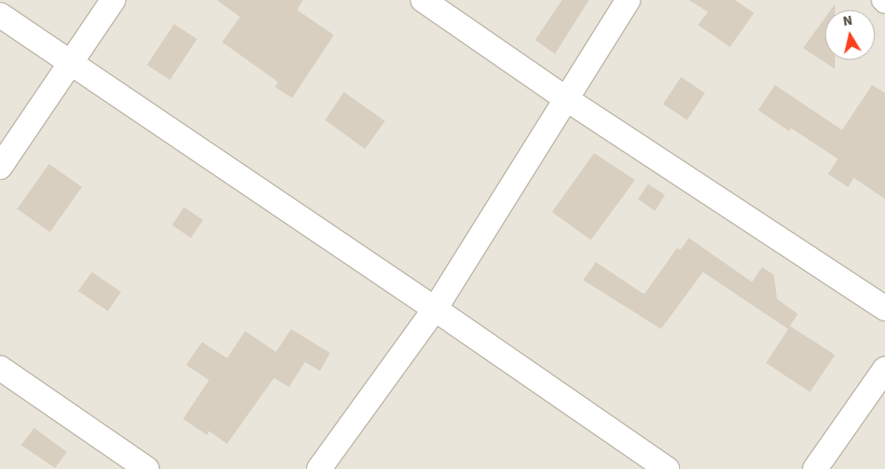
<!DOCTYPE html>
<html>
<head>
<meta charset="utf-8">
<style>
  body { margin:0 }
  #map { position:relative; width:885px; height:469px; overflow:hidden; background:#f6f3ec; font-family:"Source Sans 3",sans-serif }
  div>[style] { position:absolute }
  .residential>* { inset:0; background:#eae5da }
  .building>* { inset:0; background:#d8cfc1 }
  .roads { filter:drop-shadow(1px 0 #c2bbae) drop-shadow(-1px 0 #c2bbae) drop-shadow(0 1px #c2bbae) drop-shadow(0 -1px #c2bbae) }
  .minor>* { height:24px; margin:-12px; padding:0 12px; transform-origin:12px; border-radius:12px; background:#fff }
  span { translate:-50% -50%; white-space:nowrap; text-align:center; line-height:1.15; -webkit-text-stroke:4.5px #fff; paint-order:stroke }
  .north { position:absolute; left:825px; top:10px; width:50px; height:50px; box-sizing:border-box; background:#fff; border:1px solid #b7b4b0; border-radius:50%; rotate:351deg; font-size:14px; font-weight:700; line-height:20px; text-align:center; color:#4b4439 }
  .north::after { content:''; display:block; margin:auto; width:18px; height:22px; background:#fc3f1d; clip-path:polygon(50% 0,100% 100%,50% 72%,0 100%) }
</style>
</head>
<body>
<div id="map">
  <div class="residential">
    <i style="clip-path:polygon(evenodd,0 0,885px 0,885px 469px,0 469px,0 0,835px 20px,865px 20px,865px 50px,835px 50px,835px 20px)"></i>
  </div>
  <div class="building">
    <i style="clip-path:polygon(217px 0,303px 0,297px 10px,334px 35px,292px 98px,275px 87px,278px 82px,222px 42px,240px 17px)"></i>
    <i style="clip-path:polygon(562px 0,589px 0,555px 54px,535px 40px)"></i>
    <i style="clip-path:polygon(689px 0,735px 0,754px 13px,730px 47px,698px 25px,708px 12px)"></i>
    <i style="clip-path:polygon(835px 4px,835px 69px,803px 48px)"></i>
    <i style="clip-path:polygon(174px 24px,197px 39px,170px 80px,147px 65px)"></i>
    <i style="clip-path:polygon(681px 77px,705px 93px,687px 120px,663px 104px)"></i>
    <i style="clip-path:polygon(775px 85px,842px 130px,872px 85px,885px 93px,885px 199px,854px 178px,848px 187px,828px 174px,838px 159px,791px 128px,789px 131px,758px 110px)"></i>
    <i style="clip-path:polygon(344px 92px,385px 121px,365px 149px,325px 120px)"></i>
    <i style="clip-path:polygon(594px 153px,635px 180px,591px 240px,552px 212px)"></i>
    <i style="clip-path:polygon(49px 164px,82px 187px,50px 232px,17px 209px)"></i>
    <i style="clip-path:polygon(648px 184px,665px 195px,655px 211px,638px 199px)"></i>
    <i style="clip-path:polygon(184px 207px,203px 220px,191px 238px,172px 225px)"></i>
    <i style="clip-path:polygon(689px 238px,752px 282px,762px 267px,774px 275px,777px 299px,798px 314px,788px 329px,703px 272px,661px 329px,583px 280px,596px 262px,642px 293px,645px 293px,677px 248px,680px 250px)"></i>
    <i style="clip-path:polygon(92px 272px,121px 292px,108px 311px,78px 291px)"></i>
    <i style="clip-path:polygon(790px 326px,835px 355px,810px 392px,766px 363px)"></i>
    <i style="clip-path:polygon(291px 329px,330px 353px,320px 371px,305px 362px,289px 387px,274px 378px,227px 444px,209px 431px,207px 435px,183px 419px,209px 380px,186px 365px,202px 342px,227px 358px,245px 331px,276px 352px)"></i>
    <i style="clip-path:polygon(34px 428px,67px 452px,55px 468px,21px 445px)"></i>
  </div>
  <div class="roads">
    <div class="minor">
      <i style="left:423px;top:0;width:173px;rotate:34.6deg"></i>
      <i style="left:565px;top:98px;width:383px;rotate:33.3deg"></i>
      <i style="left:884px;top:0;width:1px;rotate:45deg"></i>
      <i style="left:0;top:15px;width:525px;rotate:34.05deg"></i>
      <i style="left:435px;top:309px;width:282px;rotate:34.6deg"></i>
      <i style="left:0;top:167px;width:202px;rotate:-55.9deg"></i>
      <i style="left:0;top:368px;width:178px;rotate:34.5deg"></i>
      <i style="left:319px;top:469px;width:198px;rotate:-54.1deg"></i>
      <i style="left:435px;top:309px;width:364px;rotate:-58deg"></i>
      <i style="left:815px;top:469px;width:122px;rotate:-55deg"></i>
    </div>
  </div>
  <div class="north">N</div>
</div>
</body>
</html>
